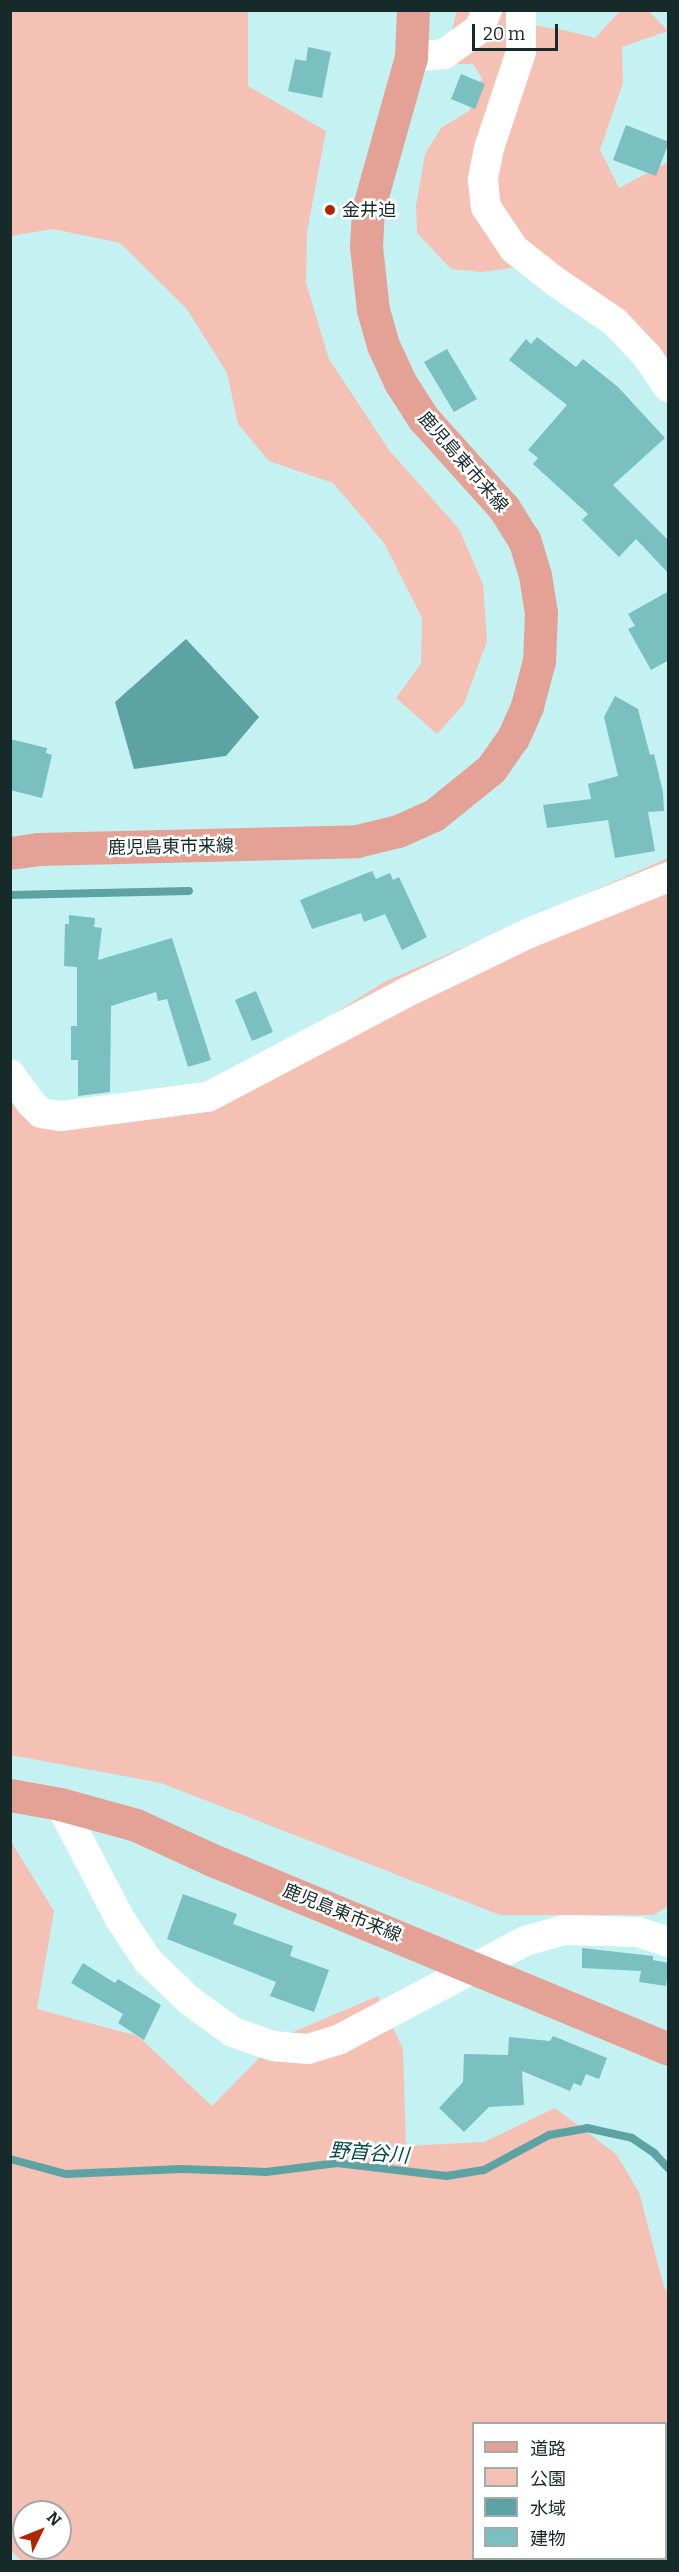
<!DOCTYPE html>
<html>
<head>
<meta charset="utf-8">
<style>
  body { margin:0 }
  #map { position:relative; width:679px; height:2572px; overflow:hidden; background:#c4f2f3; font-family:Bitter,"Noto Sans JP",serif }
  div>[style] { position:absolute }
  .green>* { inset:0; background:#f6c1b5 }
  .water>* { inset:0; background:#5ea3a4 }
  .stream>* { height:8px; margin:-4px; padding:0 4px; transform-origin:4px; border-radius:4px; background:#5ea3a4 }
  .building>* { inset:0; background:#7ac0c1 }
  .minor>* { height:30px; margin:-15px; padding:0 15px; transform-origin:15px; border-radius:15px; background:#fff }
  .major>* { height:33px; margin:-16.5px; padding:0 16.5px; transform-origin:16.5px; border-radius:16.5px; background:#e3a295 }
  .dots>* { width:16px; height:16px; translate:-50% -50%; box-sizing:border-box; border:3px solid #fff; border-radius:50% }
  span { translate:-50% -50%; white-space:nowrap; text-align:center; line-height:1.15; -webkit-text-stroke:5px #fff; paint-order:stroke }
  .poi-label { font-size:18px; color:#172a2a }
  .left { translate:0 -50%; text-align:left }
  .street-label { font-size:18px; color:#172a2a }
  .water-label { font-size:20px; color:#084a4b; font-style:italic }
  .frame { position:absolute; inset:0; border:12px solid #172a2a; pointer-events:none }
  .legend { position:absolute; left:472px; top:2422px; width:195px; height:138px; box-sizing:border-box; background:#fff; border:2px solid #a2aaaa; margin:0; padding:8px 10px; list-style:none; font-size:18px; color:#172a2a }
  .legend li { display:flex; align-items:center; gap:12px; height:30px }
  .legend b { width:30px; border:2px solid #a2aaaa }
  .north { position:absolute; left:12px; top:2500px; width:60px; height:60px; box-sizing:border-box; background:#fff; border:2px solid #a2aaaa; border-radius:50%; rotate:47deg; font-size:16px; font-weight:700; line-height:24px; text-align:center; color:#172a2a }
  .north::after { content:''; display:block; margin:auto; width:21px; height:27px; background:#b22503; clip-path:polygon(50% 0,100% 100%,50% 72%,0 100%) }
  .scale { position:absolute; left:472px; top:24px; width:86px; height:27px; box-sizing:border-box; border:3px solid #172a2a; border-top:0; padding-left:8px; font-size:18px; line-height:21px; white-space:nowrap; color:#172a2a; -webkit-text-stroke:4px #fff; paint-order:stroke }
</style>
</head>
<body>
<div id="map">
  <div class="green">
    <i style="clip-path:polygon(11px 10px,248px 11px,248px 86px,326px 131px,307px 232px,306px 283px,329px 359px,389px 450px,459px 529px,483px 584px,487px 641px,464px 704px,437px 734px,396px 698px,421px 664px,422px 618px,384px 543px,333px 483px,269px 461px,238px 424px,227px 373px,186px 308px,120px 243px,53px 229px,11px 236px)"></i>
    <i style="clip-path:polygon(457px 11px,516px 11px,531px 25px,564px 30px,595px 38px,620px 11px,649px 11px,668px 31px,622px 47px,623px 83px,600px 150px,619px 188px,668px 162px,668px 400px,540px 264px,482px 272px,451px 269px,417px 233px,416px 206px,425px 154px,441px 128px,469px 111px,482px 78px,473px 64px,443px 64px)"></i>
    <i style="clip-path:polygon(668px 858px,668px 1906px,654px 1915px,500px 1915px,161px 1783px,11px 1755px,10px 1099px,151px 1112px,245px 1070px,384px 982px)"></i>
    <i style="clip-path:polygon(evenodd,10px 1840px,54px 1911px,37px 2009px,138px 2036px,212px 2106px,279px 2038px,378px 1996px,403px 2049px,406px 2146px,484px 2142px,555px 2108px,616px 2154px,639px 2192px,664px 2287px,668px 2292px,668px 2561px,23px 2562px,11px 2551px,10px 1840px,474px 2424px,666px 2424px,666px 2558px,474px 2558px,474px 2424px,10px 1840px,24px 2512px,60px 2512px,60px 2548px,24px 2548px,24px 2512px)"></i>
  </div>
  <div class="water">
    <i style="clip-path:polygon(186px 639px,259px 717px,226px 756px,134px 769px,115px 702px)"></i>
  </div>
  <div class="stream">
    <i style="left:10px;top:895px;width:179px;rotate:-1.3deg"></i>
    <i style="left:10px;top:2159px;width:58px;rotate:15deg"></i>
    <i style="left:66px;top:2174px;width:116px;rotate:-2.5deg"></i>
    <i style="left:182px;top:2169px;width:84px;rotate:2deg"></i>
    <i style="left:266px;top:2172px;width:72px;rotate:-7.2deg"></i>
    <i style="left:337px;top:2163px;width:110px;rotate:6.8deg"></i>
    <i style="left:446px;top:2176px;width:38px;rotate:-9deg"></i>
    <i style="left:484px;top:2170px;width:74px;rotate:-28.3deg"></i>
    <i style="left:549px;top:2135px;width:39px;rotate:-10deg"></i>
    <i style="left:587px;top:2128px;width:46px;rotate:12.5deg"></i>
    <i style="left:632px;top:2138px;width:27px;rotate:34deg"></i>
    <i style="left:654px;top:2153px;width:21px;rotate:47deg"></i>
  </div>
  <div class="building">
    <i style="clip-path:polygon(308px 47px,331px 52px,322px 98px,288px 91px,295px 59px,306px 61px)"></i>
    <i style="clip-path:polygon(461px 74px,485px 84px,475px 109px,451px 99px)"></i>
    <i style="clip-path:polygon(626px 125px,669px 142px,656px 176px,613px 160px)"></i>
    <i style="clip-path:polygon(537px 337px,576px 367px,583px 359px,618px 387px,665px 438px,613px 485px,669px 541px,669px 574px,636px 539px,619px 557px,582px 520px,588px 514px,533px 464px,538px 458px,528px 450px,567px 405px,509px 360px,526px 339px,531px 344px)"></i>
    <i style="clip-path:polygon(447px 349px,477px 399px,454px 412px,424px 362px)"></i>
    <i style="clip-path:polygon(669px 591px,669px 660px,651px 670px,628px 629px,635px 626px,628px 614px)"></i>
    <i style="clip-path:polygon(615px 696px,638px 709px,650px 755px,654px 754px,663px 792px,664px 811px,648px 812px,655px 851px,615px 858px,608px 820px,547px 828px,543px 805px,591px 799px,588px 784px,618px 776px,604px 717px)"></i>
    <i style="clip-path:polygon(10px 739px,47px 748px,46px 753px,52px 755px,42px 798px,10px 790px)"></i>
    <i style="clip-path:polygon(372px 871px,376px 879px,390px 873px,393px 880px,399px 877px,427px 937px,402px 950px,385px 914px,364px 922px,361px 913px,312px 929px,300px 900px)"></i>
    <i style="clip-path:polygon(69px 915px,95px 918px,94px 927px,102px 928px,98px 960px,172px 938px,211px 1060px,188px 1067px,167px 999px,158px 1001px,156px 992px,111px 1006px,110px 1092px,78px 1096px,78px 1060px,71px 1060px,71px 1026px,77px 1026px,77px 967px,64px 966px,65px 924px,69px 924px)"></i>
    <i style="clip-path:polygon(256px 991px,273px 1032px,252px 1041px,235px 1000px)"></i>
    <i style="clip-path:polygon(183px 1894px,237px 1914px,233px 1924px,293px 1946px,290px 1956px,329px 1970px,314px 2012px,270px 1996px,276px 1982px,167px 1939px)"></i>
    <i style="clip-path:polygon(582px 1948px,653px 1956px,653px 1960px,669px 1963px,666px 1986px,639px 1982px,641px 1971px,582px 1968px)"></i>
    <i style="clip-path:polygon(83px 1963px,115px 1983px,118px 1979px,161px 2005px,144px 2040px,118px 2023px,123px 2014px,71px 1983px)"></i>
    <i style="clip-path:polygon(553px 2036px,607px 2058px,599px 2079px,586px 2074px,581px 2086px,574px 2083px,570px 2091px,522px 2071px,524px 2105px,489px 2107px,464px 2132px,439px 2108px,463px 2082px,464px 2054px,508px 2055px,509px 2037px,550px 2041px)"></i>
  </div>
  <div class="minor">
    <i style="left:521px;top:10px;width:42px;rotate:90deg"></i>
    <i style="left:521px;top:52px;width:101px;rotate:108.4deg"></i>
    <i style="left:489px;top:148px;width:33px;rotate:101deg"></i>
    <i style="left:483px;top:180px;width:27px;rotate:84deg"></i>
    <i style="left:486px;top:207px;width:50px;rotate:56.3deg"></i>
    <i style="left:514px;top:249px;width:53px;rotate:38.2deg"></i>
    <i style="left:556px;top:282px;width:71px;rotate:34.1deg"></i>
    <i style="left:615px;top:322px;width:47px;rotate:46.7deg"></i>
    <i style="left:647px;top:356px;width:37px;rotate:56deg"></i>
    <i style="left:411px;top:57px;width:33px;rotate:-5deg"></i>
    <i style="left:444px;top:54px;width:43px;rotate:-35.5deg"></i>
    <i style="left:479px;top:29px;width:21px;rotate:-67deg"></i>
    <i style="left:10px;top:1074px;width:36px;rotate:54deg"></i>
    <i style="left:31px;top:1103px;width:14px;rotate:45deg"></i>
    <i style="left:41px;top:1113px;width:20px;rotate:9deg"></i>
    <i style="left:61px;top:1116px;width:148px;rotate:-7.4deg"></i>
    <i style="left:208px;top:1097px;width:223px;rotate:-27.8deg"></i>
    <i style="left:405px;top:993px;width:138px;rotate:-25.8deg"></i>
    <i style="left:529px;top:933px;width:150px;rotate:-21.9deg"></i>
    <i style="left:60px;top:1804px;width:130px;rotate:62.4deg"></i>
    <i style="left:120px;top:1919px;width:50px;rotate:56.3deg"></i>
    <i style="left:148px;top:1961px;width:58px;rotate:43.6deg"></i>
    <i style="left:190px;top:2001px;width:53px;rotate:35.8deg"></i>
    <i style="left:233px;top:2032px;width:42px;rotate:19.3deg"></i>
    <i style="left:273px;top:2046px;width:35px;rotate:5deg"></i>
    <i style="left:308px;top:2049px;width:34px;rotate:-17deg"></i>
    <i style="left:340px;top:2039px;width:209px;rotate:-27.9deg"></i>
    <i style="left:525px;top:1941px;width:41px;rotate:-15.8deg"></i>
    <i style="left:564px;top:1930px;width:74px;rotate:1.5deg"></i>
    <i style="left:638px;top:1932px;width:32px;rotate:18deg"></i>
  </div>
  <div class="major">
    <i style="left:10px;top:853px;width:28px;rotate:-8deg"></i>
    <i style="left:38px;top:849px;width:319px;rotate:-1.4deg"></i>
    <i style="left:357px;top:841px;width:42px;rotate:-13.7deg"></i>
    <i style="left:398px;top:831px;width:39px;rotate:-24deg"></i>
    <i style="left:434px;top:815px;width:73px;rotate:-38.9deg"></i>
    <i style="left:491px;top:769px;width:38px;rotate:-55deg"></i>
    <i style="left:513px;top:738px;width:35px;rotate:-66deg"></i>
    <i style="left:527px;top:706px;width:47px;rotate:-75.1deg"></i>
    <i style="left:539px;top:661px;width:48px;rotate:-87.6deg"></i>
    <i style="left:541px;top:613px;width:38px;rotate:-99deg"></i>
    <i style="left:535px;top:575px;width:37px;rotate:-107deg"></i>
    <i style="left:524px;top:540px;width:38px;rotate:-122deg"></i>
    <i style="left:504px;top:508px;width:121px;rotate:-132deg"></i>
    <i style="left:423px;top:418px;width:43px;rotate:-122.6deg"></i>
    <i style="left:400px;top:382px;width:41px;rotate:-114.7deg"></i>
    <i style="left:383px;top:345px;width:36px;rotate:-106deg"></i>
    <i style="left:373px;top:310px;width:63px;rotate:-96.3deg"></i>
    <i style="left:366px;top:247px;width:37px;rotate:-87deg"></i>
    <i style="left:368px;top:210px;width:159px;rotate:-74.3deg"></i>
    <i style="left:411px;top:57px;width:47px;rotate:-87.6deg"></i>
    <i style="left:10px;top:1795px;width:51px;rotate:10.2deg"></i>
    <i style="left:60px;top:1804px;width:79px;rotate:15.4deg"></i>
    <i style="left:136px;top:1825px;width:81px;rotate:24.7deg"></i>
    <i style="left:210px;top:1859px;width:496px;rotate:22.5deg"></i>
  </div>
  <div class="dots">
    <i style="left:330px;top:210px;background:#b22503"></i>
  </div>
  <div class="poi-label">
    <span class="left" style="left:342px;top:210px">金井迫</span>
  </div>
  <div class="street-label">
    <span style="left:463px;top:462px;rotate:49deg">鹿児島東市来線</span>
    <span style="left:171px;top:847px;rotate:-1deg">鹿児島東市来線</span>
    <span style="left:342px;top:1913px;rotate:22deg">鹿児島東市来線</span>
  </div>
  <div class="water-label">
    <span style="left:369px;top:2153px;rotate:4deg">野首谷川</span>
  </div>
  <div class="frame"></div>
  <ul class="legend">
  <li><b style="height:8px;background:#e3a295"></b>道路</li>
  <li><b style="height:16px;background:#f6c1b5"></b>公園</li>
  <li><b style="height:16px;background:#5ea3a4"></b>水域</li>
  <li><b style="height:16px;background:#7ac0c1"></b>建物</li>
  </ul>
  <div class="north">N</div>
  <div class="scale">20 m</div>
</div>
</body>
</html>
